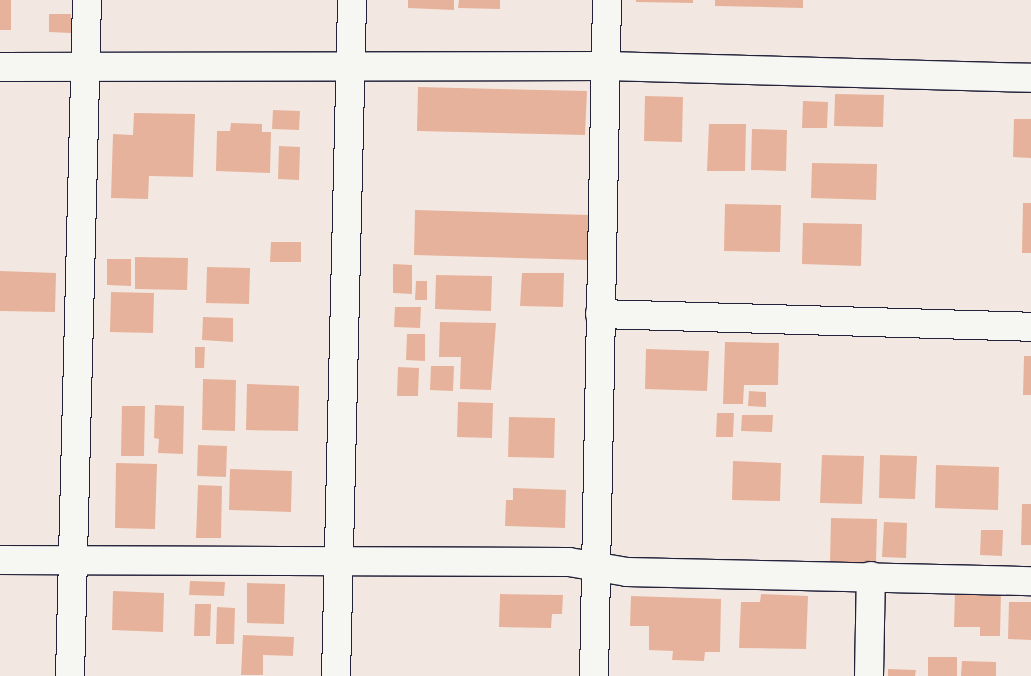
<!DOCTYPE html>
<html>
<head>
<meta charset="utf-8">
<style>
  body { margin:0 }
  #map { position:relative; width:1031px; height:676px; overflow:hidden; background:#f3e8e1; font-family:Caveat,sans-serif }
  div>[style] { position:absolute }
  .building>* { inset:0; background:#e7b29b }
  .roads { filter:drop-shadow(1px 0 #22223b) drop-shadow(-1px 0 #22223b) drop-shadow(0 1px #22223b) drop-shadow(0 -1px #22223b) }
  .minor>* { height:28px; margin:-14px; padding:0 14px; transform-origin:14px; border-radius:14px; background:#f6f6f2 }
  .tertiary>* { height:28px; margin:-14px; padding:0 14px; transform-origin:14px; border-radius:14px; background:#f6f6f2 }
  span { translate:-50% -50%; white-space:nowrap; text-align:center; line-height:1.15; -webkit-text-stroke:4px #f6f6f2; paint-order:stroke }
</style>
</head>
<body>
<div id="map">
  <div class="building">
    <i style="clip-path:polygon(0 0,11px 0,11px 30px,0 30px)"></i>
    <i style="clip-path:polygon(408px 0,454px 0,454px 10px,408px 8px)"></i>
    <i style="clip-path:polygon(459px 0,500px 0,500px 9px,458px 8px)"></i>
    <i style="clip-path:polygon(636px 0,693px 0,693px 3px,636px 2px)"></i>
    <i style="clip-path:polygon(715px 0,803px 0,803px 8px,715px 6px)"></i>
    <i style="clip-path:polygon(49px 14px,71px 14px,71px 33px,49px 32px)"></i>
    <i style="clip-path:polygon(418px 87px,587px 91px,585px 135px,417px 131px)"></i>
    <i style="clip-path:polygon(835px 94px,884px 95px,883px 127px,834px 126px)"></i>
    <i style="clip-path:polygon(645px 96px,683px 97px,682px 142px,644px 141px)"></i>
    <i style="clip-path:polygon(803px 101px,828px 102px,827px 128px,802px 128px)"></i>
    <i style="clip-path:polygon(273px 110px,300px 111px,299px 130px,272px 129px)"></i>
    <i style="clip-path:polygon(134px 113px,195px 114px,193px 177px,149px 176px,148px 199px,111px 198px,113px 134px,133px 135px)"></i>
    <i style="clip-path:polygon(1014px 119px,1031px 119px,1031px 158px,1013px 157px)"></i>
    <i style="clip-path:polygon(231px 123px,262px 124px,262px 132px,271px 132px,270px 173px,216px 171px,217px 131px,230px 131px)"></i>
    <i style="clip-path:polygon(709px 124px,746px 124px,745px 171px,707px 171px)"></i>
    <i style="clip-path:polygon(752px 129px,787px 130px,786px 171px,751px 170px)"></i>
    <i style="clip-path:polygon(279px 146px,300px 147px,299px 180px,278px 179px)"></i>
    <i style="clip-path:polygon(812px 163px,877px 164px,876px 200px,811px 198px)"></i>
    <i style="clip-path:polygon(1023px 203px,1031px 203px,1031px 253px,1022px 253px)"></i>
    <i style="clip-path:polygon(725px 204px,781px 205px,780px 252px,724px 251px)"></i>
    <i style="clip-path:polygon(415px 210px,590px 215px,589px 260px,414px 255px)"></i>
    <i style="clip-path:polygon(803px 223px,862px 224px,861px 266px,802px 264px)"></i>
    <i style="clip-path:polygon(271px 242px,301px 242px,301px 262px,270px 262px)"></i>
    <i style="clip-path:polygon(135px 257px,188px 258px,187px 290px,135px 289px)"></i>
    <i style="clip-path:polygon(107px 259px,131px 259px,131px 286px,107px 285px)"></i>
    <i style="clip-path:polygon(393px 264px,412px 265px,412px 294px,393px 293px)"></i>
    <i style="clip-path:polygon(207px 267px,250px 268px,249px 304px,206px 303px)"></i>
    <i style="clip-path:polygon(0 271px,56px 273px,55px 312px,0 311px)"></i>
    <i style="clip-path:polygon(522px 273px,564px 273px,563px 307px,520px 306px)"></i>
    <i style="clip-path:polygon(436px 275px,492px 276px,491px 311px,435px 309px)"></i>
    <i style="clip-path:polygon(416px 281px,427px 281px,427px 300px,415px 300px)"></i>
    <i style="clip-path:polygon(111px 292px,154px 293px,153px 333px,110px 332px)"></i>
    <i style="clip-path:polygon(395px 307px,421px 307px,420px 328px,394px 327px)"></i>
    <i style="clip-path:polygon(203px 317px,233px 318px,233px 342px,202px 340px)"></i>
    <i style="clip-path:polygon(440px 322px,496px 323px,491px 390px,460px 389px,461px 357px,439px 357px)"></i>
    <i style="clip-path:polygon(407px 334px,425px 334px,425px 361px,406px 360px)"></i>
    <i style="clip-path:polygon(725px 342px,779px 343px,778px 385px,744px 385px,743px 404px,723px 404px)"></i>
    <i style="clip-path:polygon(195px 347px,205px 347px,204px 368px,195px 368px)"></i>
    <i style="clip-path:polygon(646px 349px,709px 351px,707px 391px,645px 389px)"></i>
    <i style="clip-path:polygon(1024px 356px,1031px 356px,1031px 395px,1023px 395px)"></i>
    <i style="clip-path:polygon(431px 366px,454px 366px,453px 391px,430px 390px)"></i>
    <i style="clip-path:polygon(398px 367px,419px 368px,418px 396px,397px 396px)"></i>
    <i style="clip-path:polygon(203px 379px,236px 380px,235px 431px,202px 430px)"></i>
    <i style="clip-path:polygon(247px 384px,299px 386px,298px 431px,246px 430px)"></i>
    <i style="clip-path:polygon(749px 391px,766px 392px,766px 407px,748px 406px)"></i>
    <i style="clip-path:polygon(458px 402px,493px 403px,492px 438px,457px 437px)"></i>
    <i style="clip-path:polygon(155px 405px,184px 406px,183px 454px,158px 453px,159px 439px,154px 438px)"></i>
    <i style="clip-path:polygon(122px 406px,145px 406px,144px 456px,121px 456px)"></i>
    <i style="clip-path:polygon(717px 413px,734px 413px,733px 437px,716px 437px)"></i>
    <i style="clip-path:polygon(742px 415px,773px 415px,772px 432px,741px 431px)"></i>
    <i style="clip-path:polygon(509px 417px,555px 418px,554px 458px,508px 457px)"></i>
    <i style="clip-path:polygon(198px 445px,227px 446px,226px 477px,197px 476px)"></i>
    <i style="clip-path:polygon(822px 455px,864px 456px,862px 504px,820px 503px)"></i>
    <i style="clip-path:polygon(880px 455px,917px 456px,915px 499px,879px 498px)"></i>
    <i style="clip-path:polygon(733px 461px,781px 463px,780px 501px,732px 500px)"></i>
    <i style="clip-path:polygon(116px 463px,157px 464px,155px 529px,115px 528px)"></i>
    <i style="clip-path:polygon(936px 465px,999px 467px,998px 510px,935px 508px)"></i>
    <i style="clip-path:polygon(230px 469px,292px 471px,291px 512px,229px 510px)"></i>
    <i style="clip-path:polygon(198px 485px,222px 486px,221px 538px,196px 538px)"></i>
    <i style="clip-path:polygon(513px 488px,566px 490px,565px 528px,505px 526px,506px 500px,513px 500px)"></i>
    <i style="clip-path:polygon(1022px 504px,1031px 504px,1031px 545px,1021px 545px)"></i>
    <i style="clip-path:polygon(831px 518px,877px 519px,876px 563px,830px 562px)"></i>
    <i style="clip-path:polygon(884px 522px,907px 523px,906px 558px,882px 557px)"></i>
    <i style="clip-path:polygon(981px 530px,1003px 530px,1002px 556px,980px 555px)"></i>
    <i style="clip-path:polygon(190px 581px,225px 582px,224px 596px,189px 595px)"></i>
    <i style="clip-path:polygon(247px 583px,285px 584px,284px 624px,247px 623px)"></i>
    <i style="clip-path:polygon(113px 591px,164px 593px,163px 632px,112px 630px)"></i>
    <i style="clip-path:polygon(955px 592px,1001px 593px,1000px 636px,980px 636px,980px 627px,954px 627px)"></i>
    <i style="clip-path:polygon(500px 594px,563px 595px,562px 614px,552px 614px,551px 628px,499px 627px)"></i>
    <i style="clip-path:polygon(761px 594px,808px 596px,806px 649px,739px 648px,741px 602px,760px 602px)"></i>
    <i style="clip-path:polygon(631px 596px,721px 599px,720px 652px,705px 652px,704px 661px,672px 660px,673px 651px,649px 650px,649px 626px,630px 626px)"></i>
    <i style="clip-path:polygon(1009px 602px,1031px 602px,1031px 640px,1008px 639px)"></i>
    <i style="clip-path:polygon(195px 604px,211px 604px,210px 636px,194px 636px)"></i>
    <i style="clip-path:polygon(217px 607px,235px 608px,234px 644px,216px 644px)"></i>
    <i style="clip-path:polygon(243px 635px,294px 637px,293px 656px,263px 655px,263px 675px,241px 675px)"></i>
    <i style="clip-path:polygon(928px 657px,957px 657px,957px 676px,928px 676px)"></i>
    <i style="clip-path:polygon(962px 661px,996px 662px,996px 676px,961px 676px)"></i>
    <i style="clip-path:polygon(888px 669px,916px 670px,915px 676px,888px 676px)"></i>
  </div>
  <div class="roads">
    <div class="minor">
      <i style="left:0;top:67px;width:606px;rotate:-0.09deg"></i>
      <i style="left:606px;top:66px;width:425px;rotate:1.6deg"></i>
      <i style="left:600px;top:314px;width:431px;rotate:1.7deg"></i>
      <i style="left:0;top:560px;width:569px;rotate:0.2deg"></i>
      <i style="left:569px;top:562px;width:59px;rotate:9.8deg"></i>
      <i style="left:627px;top:572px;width:404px;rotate:1.3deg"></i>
      <i style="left:70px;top:676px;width:676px;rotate:-88.56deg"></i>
      <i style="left:594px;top:676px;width:676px;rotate:-88.9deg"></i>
      <i style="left:869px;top:676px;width:100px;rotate:-88.9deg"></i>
    </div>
    <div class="tertiary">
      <i style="left:336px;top:676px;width:676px;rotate:-88.64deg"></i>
    </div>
  </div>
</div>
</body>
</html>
